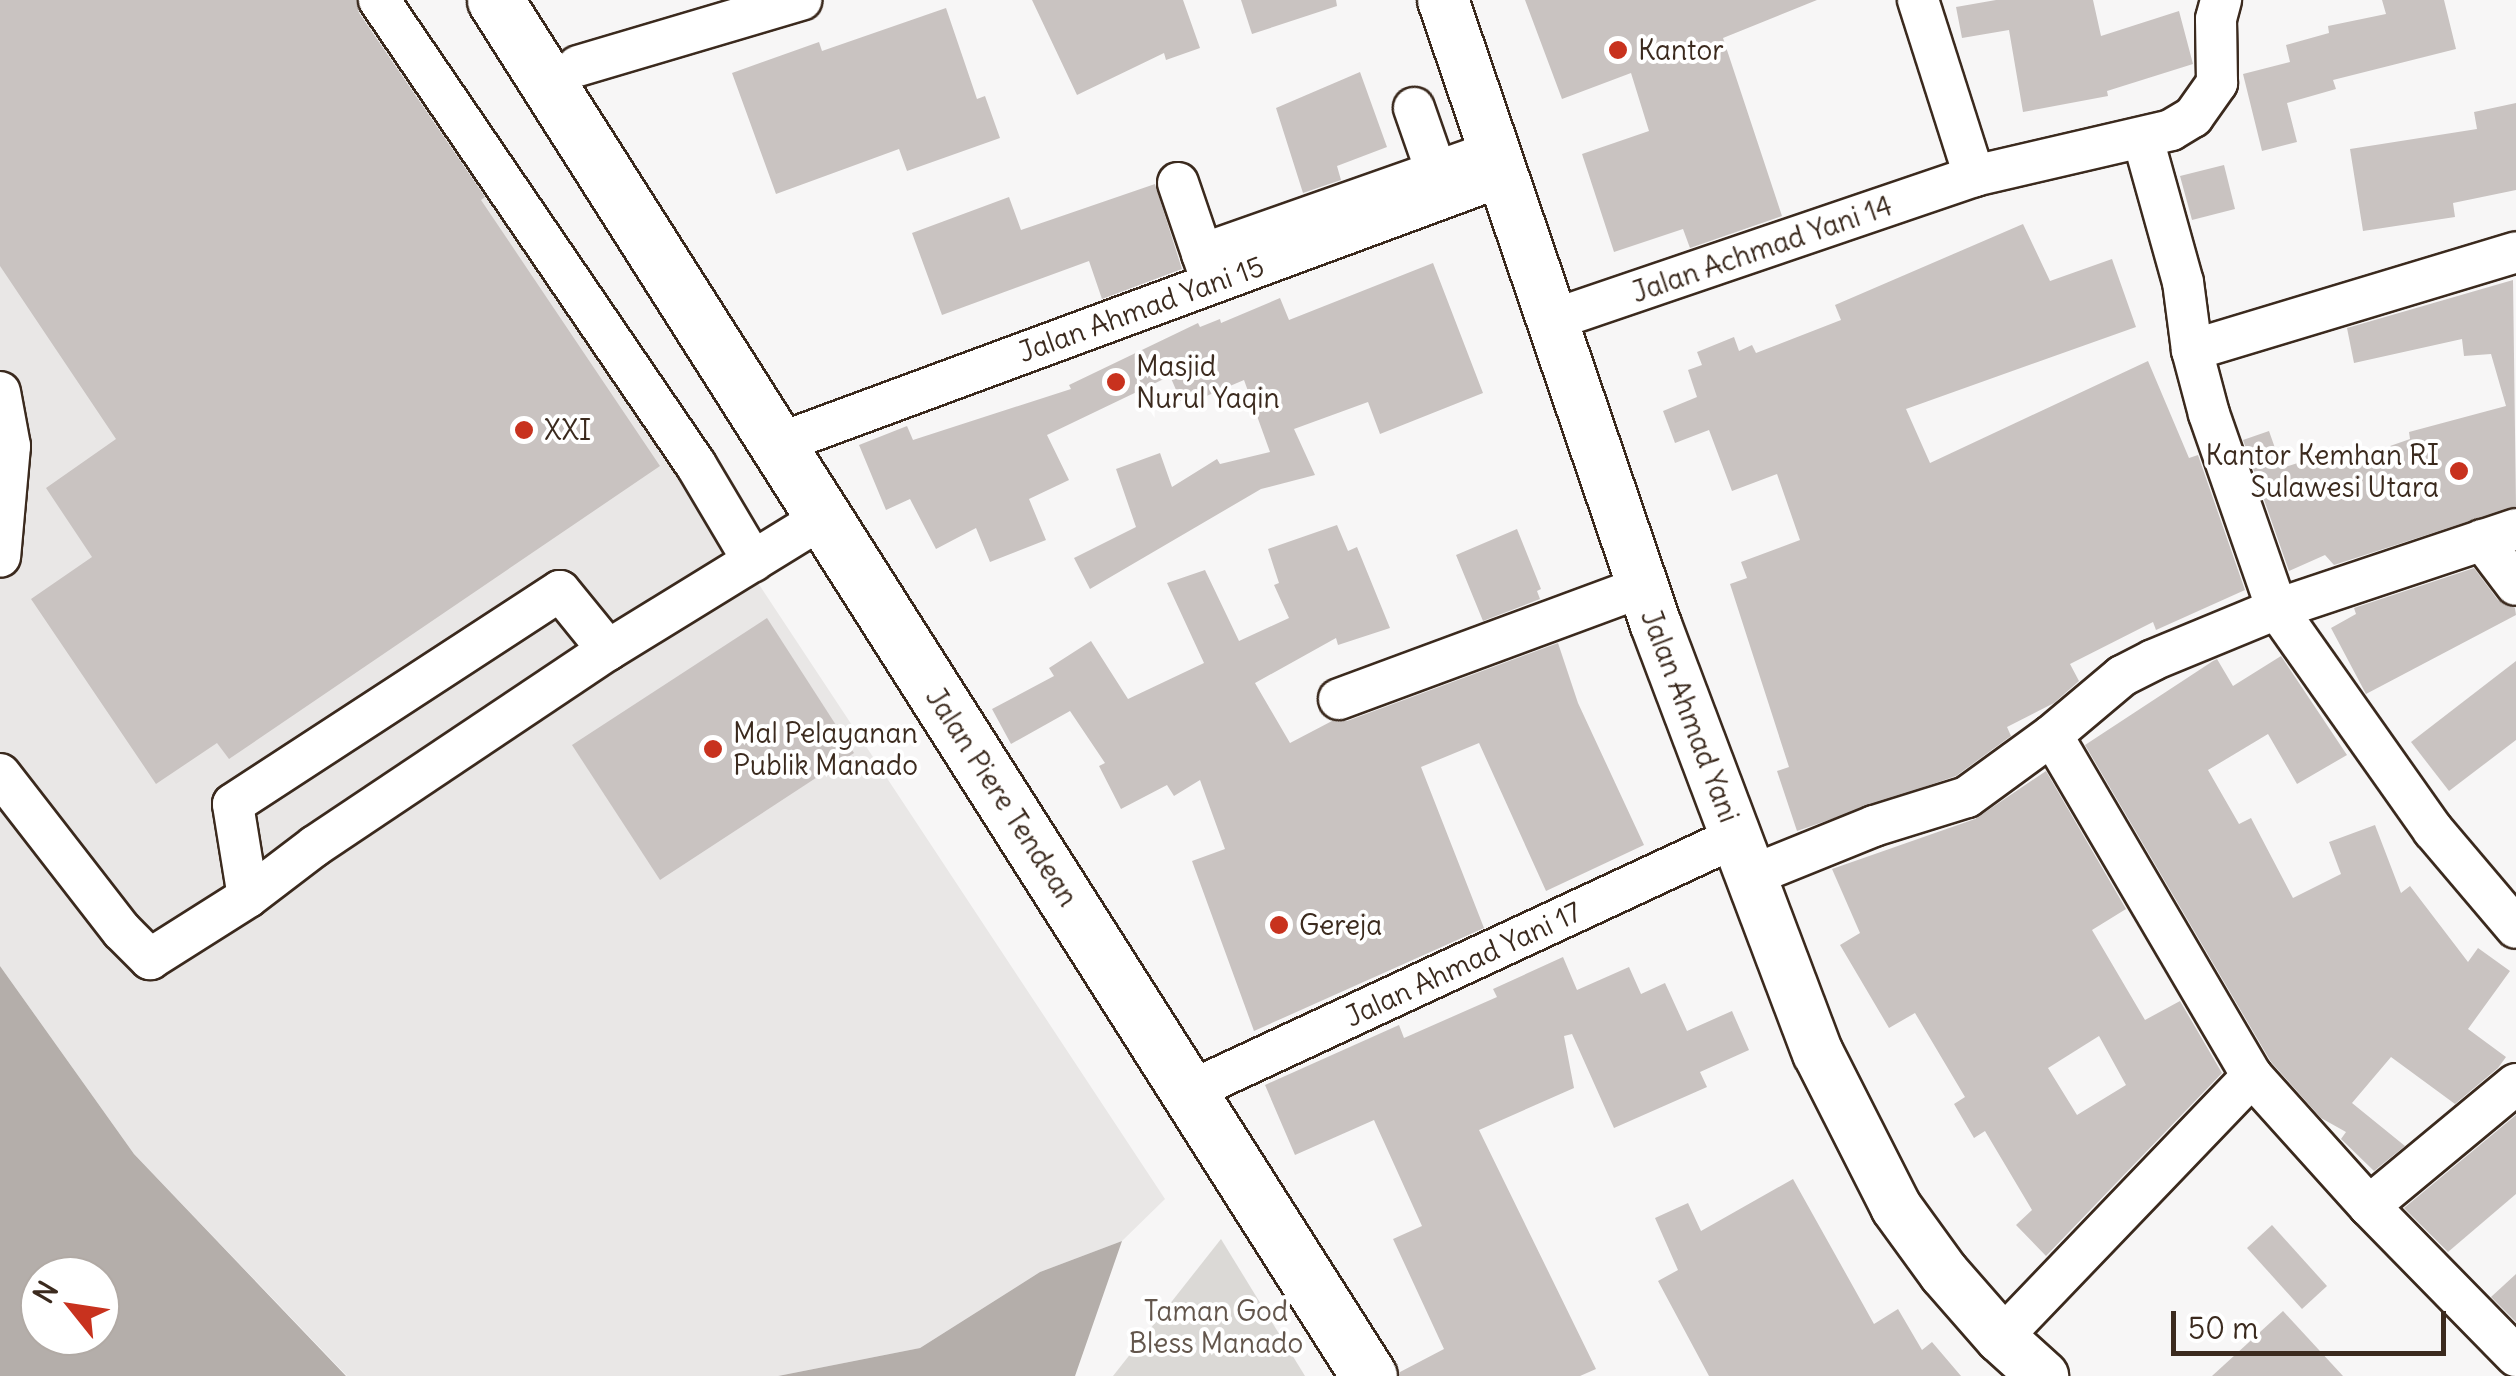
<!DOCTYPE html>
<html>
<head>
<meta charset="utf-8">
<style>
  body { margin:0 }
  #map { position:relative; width:2516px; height:1376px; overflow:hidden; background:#f7f6f6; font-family:Delius,sans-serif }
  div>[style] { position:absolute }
  .built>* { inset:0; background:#e9e7e6 }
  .green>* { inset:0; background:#dbd9d6 }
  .water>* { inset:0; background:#b4aeaa }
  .building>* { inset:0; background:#c9c3c1 }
  .roads { filter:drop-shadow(2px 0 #3b2a1e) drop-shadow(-2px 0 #3b2a1e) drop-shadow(0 2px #3b2a1e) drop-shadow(0 -2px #3b2a1e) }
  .minor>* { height:40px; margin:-20px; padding:0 20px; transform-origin:20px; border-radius:20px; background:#fff }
  .major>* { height:50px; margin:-25px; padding:0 25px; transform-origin:25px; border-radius:25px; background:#fff }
  .highway>* { height:55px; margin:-27.5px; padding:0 27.5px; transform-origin:27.5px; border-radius:27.5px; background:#fff }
  .dots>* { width:28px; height:28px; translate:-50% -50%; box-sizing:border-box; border:5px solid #fff; border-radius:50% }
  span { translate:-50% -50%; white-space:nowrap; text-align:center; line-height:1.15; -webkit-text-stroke:8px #fff; paint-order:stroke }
  .poi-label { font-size:28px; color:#3b2a1e }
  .left { translate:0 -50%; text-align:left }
  .right { translate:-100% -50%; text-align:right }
  .street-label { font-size:28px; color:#3b2a1e }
  .park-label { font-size:28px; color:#63564c }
  .north { position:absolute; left:20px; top:1256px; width:100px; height:100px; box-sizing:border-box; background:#fff; border:2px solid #b1aaa5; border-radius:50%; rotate:300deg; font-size:28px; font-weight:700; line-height:40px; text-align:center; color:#3b2a1e }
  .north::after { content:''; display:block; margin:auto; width:35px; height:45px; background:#c8321e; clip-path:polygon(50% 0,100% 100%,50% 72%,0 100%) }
  .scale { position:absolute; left:2171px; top:1311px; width:275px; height:45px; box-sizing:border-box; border:5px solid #3b2a1e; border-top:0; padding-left:12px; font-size:30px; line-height:35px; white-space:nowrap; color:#3b2a1e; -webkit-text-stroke:8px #fff; paint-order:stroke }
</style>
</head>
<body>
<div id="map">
  <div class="built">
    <i style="clip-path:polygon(0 0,373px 0,1165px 1199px,1122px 1241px,1040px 1272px,920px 1348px,778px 1376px,347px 1376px,134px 1154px,0 966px)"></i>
  </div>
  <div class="green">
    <i style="clip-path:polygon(1221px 1239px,1305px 1376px,1113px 1376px)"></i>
  </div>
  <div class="water">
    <i style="clip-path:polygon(evenodd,0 966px,134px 1154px,346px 1376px,0 1376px,0 966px,100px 1276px,100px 1336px,40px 1336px,40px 1276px,100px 1276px)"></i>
    <i style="clip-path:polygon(1122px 1241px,1075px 1376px,778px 1376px,920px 1348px,1040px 1272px)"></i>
  </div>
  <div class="building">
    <i style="clip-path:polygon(0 0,356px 0,359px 13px,485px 197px,481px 200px,660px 466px,229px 759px,217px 743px,156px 784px,31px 599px,92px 557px,46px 488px,116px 439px,0 266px)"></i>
    <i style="clip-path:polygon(1032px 0,1183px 0,1200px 48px,1166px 60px,1164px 53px,1077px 95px)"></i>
    <i style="clip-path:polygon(1241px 0,1336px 0,1337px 6px,1252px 34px)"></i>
    <i style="clip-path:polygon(1525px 0,1817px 0,1723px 38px,1782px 216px,1690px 248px,1683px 229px,1614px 252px,1582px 154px,1649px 131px,1631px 73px,1562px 99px)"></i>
    <i style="clip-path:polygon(1996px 0,2093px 0,2101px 36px,2179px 11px,2193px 64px,2107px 91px,2108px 96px,2023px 112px,2009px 30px,1962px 38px,1956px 7px)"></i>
    <i style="clip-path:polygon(2382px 0,2444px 0,2456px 49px,2333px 80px,2336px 89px,2287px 103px,2297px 142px,2262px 151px,2243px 74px,2290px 62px,2286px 45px,2329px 33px,2328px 26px,2386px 14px)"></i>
    <i style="clip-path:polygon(946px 8px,977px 99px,985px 96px,1000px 138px,907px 171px,899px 149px,776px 194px,732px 73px,819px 42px,822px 51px)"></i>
    <i style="clip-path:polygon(1360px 72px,1387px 147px,1337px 166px,1341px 180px,1303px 193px,1276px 108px)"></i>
    <i style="clip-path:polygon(2516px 103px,2516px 190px,2453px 203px,2455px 217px,2363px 231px,2350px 149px,2477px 129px,2474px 112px)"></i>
    <i style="clip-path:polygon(2224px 165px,2235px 209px,2192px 220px,2180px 176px)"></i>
    <i style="clip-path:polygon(1155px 184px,1182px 269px,1102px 299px,1089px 261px,942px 315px,912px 233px,1009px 197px,1021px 230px)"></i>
    <i style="clip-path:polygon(2023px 224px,2050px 281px,2112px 259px,2136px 327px,1906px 409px,1930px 463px,2148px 361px,2189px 458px,2198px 455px,2245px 590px,2156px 630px,2153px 622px,2070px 664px,2079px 681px,2054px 703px,2007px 727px,2011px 736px,1956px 776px,1797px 831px,1777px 771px,1789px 767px,1730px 584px,1747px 578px,1741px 562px,1800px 540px,1777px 474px,1732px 491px,1709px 430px,1675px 443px,1663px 411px,1697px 397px,1688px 370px,1702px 365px,1697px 352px,1734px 337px,1739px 351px,1752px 345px,1756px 353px,1841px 320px,1835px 305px)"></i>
    <i style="clip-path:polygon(1433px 263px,1483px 393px,1380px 434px,1368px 402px,1294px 429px,1315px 475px,1261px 489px,1090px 589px,1074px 558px,1136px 527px,1116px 469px,1160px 453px,1172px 487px,1217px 459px,1220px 464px,1270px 452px,1244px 380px,1183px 406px,1170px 376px,1047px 435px,1069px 480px,1029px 499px,1046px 540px,990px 562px,976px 528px,936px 549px,910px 499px,886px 510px,859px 445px,907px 426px,913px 440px,1071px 389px,1069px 385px,1198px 323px,1200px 327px,1220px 319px,1221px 323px,1280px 298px,1289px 320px)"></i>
    <i style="clip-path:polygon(2513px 280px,2516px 506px,2334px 565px,2325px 555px,2289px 571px,2243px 440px,2269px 431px,2282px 468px,2335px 451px,2339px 464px,2410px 439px,2409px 432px,2506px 406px,2491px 354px,2464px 356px,2462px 339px,2354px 363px,2347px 328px)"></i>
    <i style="clip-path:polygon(1337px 525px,1348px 551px,1357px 547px,1390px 628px,1338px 645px,1336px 638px,1255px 683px,1290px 743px,1332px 721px,1347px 721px,1558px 643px,1578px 703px,1644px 845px,1546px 891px,1479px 743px,1421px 767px,1484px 928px,1254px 1031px,1192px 861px,1225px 849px,1200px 780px,1174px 796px,1167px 785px,1121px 809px,1099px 766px,1105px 763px,1070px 711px,1011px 744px,992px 709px,1054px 676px,1049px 668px,1091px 641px,1128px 699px,1204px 663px,1167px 583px,1205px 570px,1239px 641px,1289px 618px,1274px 585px,1279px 583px,1268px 549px)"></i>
    <i style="clip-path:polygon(1517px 529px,1541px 589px,1537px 591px,1540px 599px,1483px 621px,1456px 555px)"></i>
    <i style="clip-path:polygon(2474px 568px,2498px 600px,2515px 608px,2516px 615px,2366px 694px,2331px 628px,2356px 614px,2354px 608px)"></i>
    <i style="clip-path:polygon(767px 618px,854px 753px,660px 880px,572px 745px)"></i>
    <i style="clip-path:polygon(2281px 656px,2347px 755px,2297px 784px,2268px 734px,2208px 770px,2239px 824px,2251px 818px,2293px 898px,2341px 874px,2329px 842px,2375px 825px,2401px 893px,2410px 886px,2468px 962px,2478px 948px,2510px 971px,2468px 1029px,2506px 1057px,2498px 1068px,2455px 1104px,2391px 1057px,2352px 1103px,2405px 1146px,2374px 1171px,2341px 1139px,2346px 1132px,2321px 1118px,2271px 1062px,2085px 745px,2213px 661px,2217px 659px,2233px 686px)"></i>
    <i style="clip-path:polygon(2516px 661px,2516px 740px,2449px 791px,2411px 742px)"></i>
    <i style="clip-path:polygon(evenodd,2046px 771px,2126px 909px,2092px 930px,2145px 1020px,2180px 1001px,2222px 1073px,2046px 1256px,2016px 1225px,2032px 1210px,1985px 1131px,1974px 1138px,1954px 1104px,1965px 1097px,1915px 1013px,1889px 1028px,1840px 945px,1860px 933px,1832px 869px,1975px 819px,2046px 771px,2099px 1036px,2126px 1085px,2077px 1115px,2048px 1068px,2099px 1036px)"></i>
    <i style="clip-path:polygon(1563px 957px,1577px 990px,1629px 967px,1641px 994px,1665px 983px,1687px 1031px,1732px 1011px,1749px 1050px,1700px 1072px,1707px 1087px,1614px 1128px,1572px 1034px,1564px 1036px,1574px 1088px,1479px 1130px,1596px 1369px,1580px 1376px,1400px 1376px,1400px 1372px,1444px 1349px,1393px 1239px,1422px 1226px,1374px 1120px,1295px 1155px,1265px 1085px,1399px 1025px,1404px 1038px,1497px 997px,1493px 989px)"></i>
    <i style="clip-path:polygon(2516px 1115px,2516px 1194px,2448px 1252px,2404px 1208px)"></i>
    <i style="clip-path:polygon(1793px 1179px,1874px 1324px,1898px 1309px,1922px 1350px,1932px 1342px,1961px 1376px,1709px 1376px,1658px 1281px,1678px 1270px,1655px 1218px,1688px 1203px,1701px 1231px)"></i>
    <i style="clip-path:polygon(2272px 1225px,2327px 1286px,2302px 1309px,2247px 1248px)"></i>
    <i style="clip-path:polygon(2516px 1274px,2516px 1322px,2491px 1297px)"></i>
    <i style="clip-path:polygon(2283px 1311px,2343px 1376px,2212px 1376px)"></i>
  </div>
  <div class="roads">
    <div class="minor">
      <i style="left:379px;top:0;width:563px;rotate:55.72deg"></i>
      <i style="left:696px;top:465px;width:112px;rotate:59.3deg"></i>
      <i style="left:1918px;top:0;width:185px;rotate:72.3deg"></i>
      <i style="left:578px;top:66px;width:233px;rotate:-16.5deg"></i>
      <i style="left:1414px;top:108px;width:67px;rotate:70.8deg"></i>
      <i style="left:2143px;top:139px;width:148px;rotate:74.4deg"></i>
      <i style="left:2183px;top:282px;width:69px;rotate:82.5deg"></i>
      <i style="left:2192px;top:350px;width:66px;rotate:75.1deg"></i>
      <i style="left:2209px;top:414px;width:207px;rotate:70.8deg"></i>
      <i style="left:2277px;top:609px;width:271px;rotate:54.8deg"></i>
      <i style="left:2433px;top:830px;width:128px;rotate:49.7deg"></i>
      <i style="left:1178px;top:183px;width:102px;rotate:71.2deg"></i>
      <i style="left:1202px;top:254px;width:310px;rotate:-19.4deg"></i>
      <i style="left:1549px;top:321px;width:449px;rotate:-18.8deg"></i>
      <i style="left:1974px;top:176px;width:202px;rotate:-13.1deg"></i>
      <i style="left:2171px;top:130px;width:26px;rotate:-31deg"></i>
      <i style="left:2193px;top:117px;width:42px;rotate:-54.8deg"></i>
      <i style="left:2217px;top:83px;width:64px;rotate:-90.9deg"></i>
      <i style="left:2216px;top:19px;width:20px;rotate:-75deg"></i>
      <i style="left:2192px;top:350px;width:338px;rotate:-16.8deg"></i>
      <i style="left:0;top:392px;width:55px;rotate:79.5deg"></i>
      <i style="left:10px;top:446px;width:111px;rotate:95.1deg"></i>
      <i style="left:780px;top:443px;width:771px;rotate:-20.27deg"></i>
      <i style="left:2482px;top:540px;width:56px;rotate:52.9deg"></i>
      <i style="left:1339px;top:699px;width:323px;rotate:-20.3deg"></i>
      <i style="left:0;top:774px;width:199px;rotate:52.2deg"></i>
      <i style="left:122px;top:931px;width:40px;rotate:45deg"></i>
      <i style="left:150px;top:959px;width:116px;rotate:-32.3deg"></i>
      <i style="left:248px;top:897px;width:84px;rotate:-37.3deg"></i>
      <i style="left:315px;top:846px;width:353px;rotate:-33.8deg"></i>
      <i style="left:608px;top:650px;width:254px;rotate:-31.6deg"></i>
      <i style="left:1748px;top:877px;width:136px;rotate:-22deg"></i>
      <i style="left:1874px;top:826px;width:97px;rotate:-17.3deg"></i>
      <i style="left:1967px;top:797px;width:105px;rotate:-36.1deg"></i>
      <i style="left:2052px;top:735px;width:92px;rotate:-40.1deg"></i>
      <i style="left:2122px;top:676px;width:35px;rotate:-27deg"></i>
      <i style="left:2153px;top:660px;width:134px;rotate:-22.4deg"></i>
      <i style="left:2277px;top:609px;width:252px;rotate:-18.5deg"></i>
      <i style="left:248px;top:897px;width:94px;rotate:-99.2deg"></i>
      <i style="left:233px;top:804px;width:390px;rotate:-33.1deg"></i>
      <i style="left:560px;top:591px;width:76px;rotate:50.9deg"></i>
      <i style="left:2252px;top:1076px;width:175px;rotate:48deg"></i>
      <i style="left:2369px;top:1206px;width:210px;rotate:45.6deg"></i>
      <i style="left:1190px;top:1091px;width:602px;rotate:-24.95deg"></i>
      <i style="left:2369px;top:1206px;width:191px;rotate:-39.7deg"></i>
      <i style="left:2001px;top:1338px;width:363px;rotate:-46.2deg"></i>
      <i style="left:2252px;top:1076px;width:395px;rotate:-120.4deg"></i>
    </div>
    <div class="major">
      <i style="left:1443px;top:0;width:660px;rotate:71.18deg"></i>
      <i style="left:1656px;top:625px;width:458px;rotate:69.3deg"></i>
      <i style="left:1818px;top:1053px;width:173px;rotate:63.1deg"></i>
      <i style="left:1896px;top:1207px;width:82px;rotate:54deg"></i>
      <i style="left:1944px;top:1273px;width:86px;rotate:48.8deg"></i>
      <i style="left:2001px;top:1338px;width:57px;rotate:42.1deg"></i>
    </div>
    <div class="highway">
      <i style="left:495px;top:0;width:1630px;rotate:57.58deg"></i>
    </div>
  </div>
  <div class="dots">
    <i style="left:1618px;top:50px;background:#c8321e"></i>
    <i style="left:1116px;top:382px;background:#c8321e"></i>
    <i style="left:524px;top:430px;background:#c8321e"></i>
    <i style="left:2459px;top:471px;background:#c8321e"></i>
    <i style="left:713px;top:749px;background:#c8321e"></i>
    <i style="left:1279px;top:925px;background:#c8321e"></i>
  </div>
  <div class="poi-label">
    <span class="left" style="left:1638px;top:50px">Kantor</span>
    <span class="left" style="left:1136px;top:382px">Masjid<br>Nurul Yaqin</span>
    <span class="left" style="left:544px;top:430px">XXI</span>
    <span class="right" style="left:2439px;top:471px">Kantor Kemhan RI<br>Sulawesi Utara</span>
    <span class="left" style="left:733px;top:749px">Mal Pelayanan<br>Publik Manado</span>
    <span class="left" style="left:1299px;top:925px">Gereja</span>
  </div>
  <div class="street-label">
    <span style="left:1762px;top:249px;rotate:-19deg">Jalan Achmad Yani 14</span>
    <span style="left:1141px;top:309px;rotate:-20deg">Jalan Ahmad Yani 15</span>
    <span style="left:1690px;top:716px;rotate:69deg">Jalan Ahmad Yani</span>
    <span style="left:1002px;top:797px;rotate:57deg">Jalan Piere Tendean</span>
    <span style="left:1463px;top:964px;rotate:-25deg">Jalan Ahmad Yani 17</span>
  </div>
  <div class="park-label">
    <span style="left:1216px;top:1327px">Taman God<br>Bless Manado</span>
  </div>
  <div class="north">N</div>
  <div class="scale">50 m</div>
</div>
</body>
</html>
